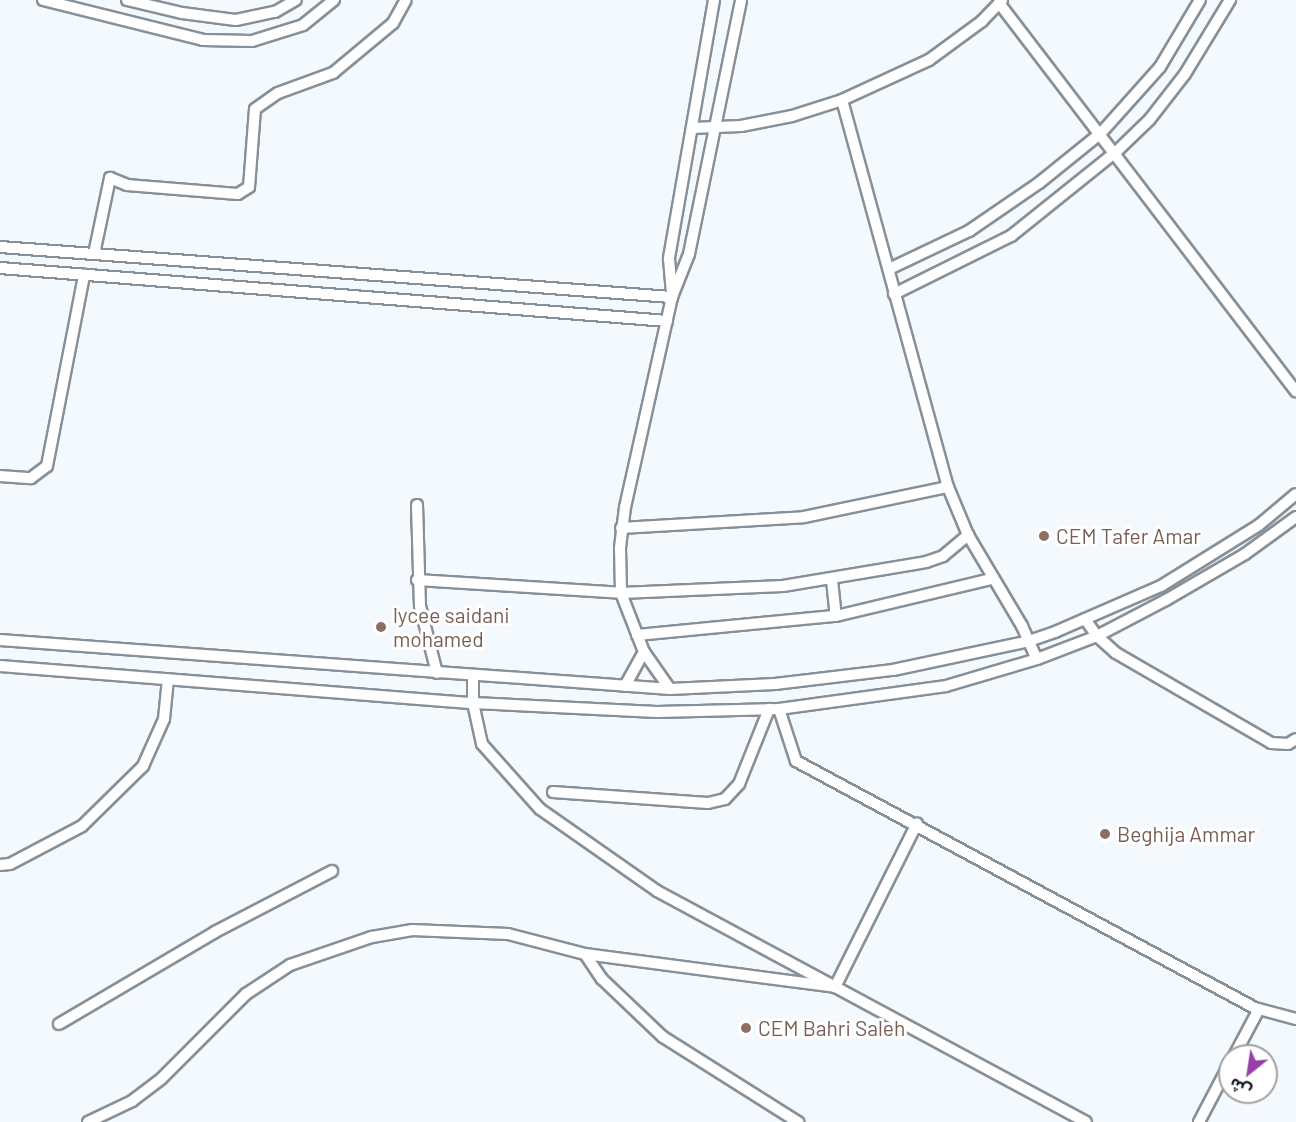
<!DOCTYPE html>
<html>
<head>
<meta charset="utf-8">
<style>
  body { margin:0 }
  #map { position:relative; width:1296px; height:1122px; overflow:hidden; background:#f4f9fe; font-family:Barlow,"Noto Sans Arabic",sans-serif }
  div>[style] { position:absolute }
  .roads { filter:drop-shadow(2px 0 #889097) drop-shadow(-2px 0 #889097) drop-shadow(0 2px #889097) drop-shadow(0 -2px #889097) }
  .minor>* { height:10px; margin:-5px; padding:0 5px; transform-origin:5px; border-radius:5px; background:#fff }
  .dots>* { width:16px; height:16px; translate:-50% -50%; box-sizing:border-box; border:3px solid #fff; border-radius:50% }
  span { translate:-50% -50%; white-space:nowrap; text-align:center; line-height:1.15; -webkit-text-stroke:6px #fff; paint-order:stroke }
  .education-label { font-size:21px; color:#785e54 }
  .left { translate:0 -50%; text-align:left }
  .north { position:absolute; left:1218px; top:1044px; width:60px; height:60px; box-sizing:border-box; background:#fff; border:2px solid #a1a2a3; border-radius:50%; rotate:210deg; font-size:16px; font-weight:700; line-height:24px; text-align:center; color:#14171a }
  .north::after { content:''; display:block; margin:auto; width:21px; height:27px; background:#983eaa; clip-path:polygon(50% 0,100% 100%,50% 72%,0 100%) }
</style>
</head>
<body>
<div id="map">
  <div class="roads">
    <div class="minor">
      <i style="left:43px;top:0;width:165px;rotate:14deg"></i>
      <i style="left:203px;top:40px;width:49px;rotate:1.2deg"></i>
      <i style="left:252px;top:41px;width:53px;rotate:-17.4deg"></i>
      <i style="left:303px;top:25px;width:40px;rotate:-39deg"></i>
      <i style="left:127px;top:0;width:57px;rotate:13.3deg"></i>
      <i style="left:182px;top:13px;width:54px;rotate:7.4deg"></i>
      <i style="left:236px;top:20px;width:40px;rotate:-12deg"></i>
      <i style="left:275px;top:12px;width:24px;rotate:-30deg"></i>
      <i style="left:714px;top:0;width:263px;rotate:99.9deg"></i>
      <i style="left:669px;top:259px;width:38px;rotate:85deg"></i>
      <i style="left:672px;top:297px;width:46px;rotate:-68.4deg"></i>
      <i style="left:689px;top:254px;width:259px;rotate:-78.4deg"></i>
      <i style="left:999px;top:3px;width:489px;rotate:52.6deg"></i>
      <i style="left:842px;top:100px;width:401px;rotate:74.7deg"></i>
      <i style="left:948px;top:487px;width:52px;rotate:67.4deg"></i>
      <i style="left:968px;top:535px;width:106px;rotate:59.3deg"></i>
      <i style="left:1022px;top:626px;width:36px;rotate:66deg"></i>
      <i style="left:692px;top:128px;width:49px;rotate:-2.3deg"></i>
      <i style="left:741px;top:126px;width:52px;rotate:-11.1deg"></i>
      <i style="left:792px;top:116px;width:52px;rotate:-17.7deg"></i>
      <i style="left:842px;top:100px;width:96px;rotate:-24.7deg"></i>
      <i style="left:929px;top:60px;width:66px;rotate:-36.3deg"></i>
      <i style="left:982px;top:21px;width:29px;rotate:-46deg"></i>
      <i style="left:0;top:247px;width:674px;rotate:4.26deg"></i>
      <i style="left:672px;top:297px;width:215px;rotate:102.6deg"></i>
      <i style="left:625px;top:507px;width:41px;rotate:97deg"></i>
      <i style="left:620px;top:548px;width:45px;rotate:88.7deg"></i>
      <i style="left:621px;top:593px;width:63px;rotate:68.7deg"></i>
      <i style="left:94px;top:254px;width:78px;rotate:-78.1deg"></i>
      <i style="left:110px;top:178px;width:18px;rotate:22deg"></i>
      <i style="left:127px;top:185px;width:111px;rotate:4.6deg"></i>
      <i style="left:238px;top:194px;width:13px;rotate:-32deg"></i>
      <i style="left:249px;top:187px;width:78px;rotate:-85.6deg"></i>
      <i style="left:255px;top:109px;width:28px;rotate:-35deg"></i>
      <i style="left:278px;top:93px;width:59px;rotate:-20deg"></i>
      <i style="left:333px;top:73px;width:78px;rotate:-39.8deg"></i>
      <i style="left:393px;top:23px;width:26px;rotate:-61deg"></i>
      <i style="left:0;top:268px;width:669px;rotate:4.54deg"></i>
      <i style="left:889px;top:269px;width:89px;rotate:-25.4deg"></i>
      <i style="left:969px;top:231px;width:85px;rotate:-34.4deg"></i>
      <i style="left:1039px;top:183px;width:80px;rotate:-38.9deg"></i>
      <i style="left:1101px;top:133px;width:89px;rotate:-48.2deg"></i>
      <i style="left:1160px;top:67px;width:78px;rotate:-59.2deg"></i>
      <i style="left:894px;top:294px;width:131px;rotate:-26.4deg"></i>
      <i style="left:1011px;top:236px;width:134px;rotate:-38.7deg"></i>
      <i style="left:1116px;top:152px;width:47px;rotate:-44.1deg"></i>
      <i style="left:1150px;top:119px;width:57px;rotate:-52.1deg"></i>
      <i style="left:1185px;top:74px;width:87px;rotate:-58.7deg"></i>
      <i style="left:0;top:476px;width:31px;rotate:4deg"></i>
      <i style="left:31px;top:478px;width:20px;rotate:-37deg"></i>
      <i style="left:47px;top:466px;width:195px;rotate:-79deg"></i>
      <i style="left:417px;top:505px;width:101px;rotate:88.3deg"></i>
      <i style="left:420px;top:606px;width:69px;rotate:75.8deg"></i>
      <i style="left:621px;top:528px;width:183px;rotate:-3.4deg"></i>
      <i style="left:804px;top:517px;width:147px;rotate:-11.8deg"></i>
      <i style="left:417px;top:580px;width:204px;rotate:3.6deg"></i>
      <i style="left:621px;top:593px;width:162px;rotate:-2.5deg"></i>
      <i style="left:783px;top:586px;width:145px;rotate:-9.5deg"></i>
      <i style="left:926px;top:562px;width:18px;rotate:-19deg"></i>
      <i style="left:943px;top:556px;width:33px;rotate:-40deg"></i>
      <i style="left:832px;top:580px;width:36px;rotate:84deg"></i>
      <i style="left:1085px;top:619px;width:21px;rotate:55deg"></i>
      <i style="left:1097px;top:636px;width:25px;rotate:42deg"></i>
      <i style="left:1116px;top:653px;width:179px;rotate:30.1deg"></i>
      <i style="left:1271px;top:743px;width:17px;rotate:3deg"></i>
      <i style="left:1288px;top:744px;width:9px;rotate:-32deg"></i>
      <i style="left:637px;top:635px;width:200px;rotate:-5.5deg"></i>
      <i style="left:836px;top:616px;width:159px;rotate:-13.4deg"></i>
      <i style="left:0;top:640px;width:672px;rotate:4.18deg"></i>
      <i style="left:670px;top:689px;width:105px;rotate:-2.7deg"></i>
      <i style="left:775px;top:684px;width:119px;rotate:-6.8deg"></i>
      <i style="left:893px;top:670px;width:139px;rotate:-12deg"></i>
      <i style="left:1029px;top:641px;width:28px;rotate:-19deg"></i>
      <i style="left:1055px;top:632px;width:116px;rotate:-23.5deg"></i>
      <i style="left:1161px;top:586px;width:115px;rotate:-31.9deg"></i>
      <i style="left:1259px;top:525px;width:48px;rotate:-40deg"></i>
      <i style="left:0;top:666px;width:474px;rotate:4.5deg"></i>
      <i style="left:473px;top:703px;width:184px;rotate:2.8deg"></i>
      <i style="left:657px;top:712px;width:122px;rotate:-1.4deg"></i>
      <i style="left:779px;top:709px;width:169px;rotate:-7.8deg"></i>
      <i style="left:946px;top:686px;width:95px;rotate:-16.5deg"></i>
      <i style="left:1037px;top:659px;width:64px;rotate:-21deg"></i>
      <i style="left:1097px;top:636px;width:78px;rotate:-27.6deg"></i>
      <i style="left:1166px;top:600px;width:91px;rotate:-30.2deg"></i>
      <i style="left:1245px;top:554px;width:63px;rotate:-36deg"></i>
      <i style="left:473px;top:675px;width:28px;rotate:90deg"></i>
      <i style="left:473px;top:703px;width:42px;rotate:77.6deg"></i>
      <i style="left:482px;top:744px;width:87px;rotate:48.3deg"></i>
      <i style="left:540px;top:809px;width:143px;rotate:35deg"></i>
      <i style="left:657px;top:891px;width:487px;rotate:28.3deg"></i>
      <i style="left:625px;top:686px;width:39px;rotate:-61deg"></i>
      <i style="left:644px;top:652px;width:45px;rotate:54.9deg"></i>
      <i style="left:779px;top:709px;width:55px;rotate:71.9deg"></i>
      <i style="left:796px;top:761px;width:521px;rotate:28.29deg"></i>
      <i style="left:1255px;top:1008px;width:42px;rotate:15deg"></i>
      <i style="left:553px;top:792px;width:155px;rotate:4.1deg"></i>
      <i style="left:708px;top:803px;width:17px;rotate:-13deg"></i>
      <i style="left:725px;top:799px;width:21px;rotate:-47deg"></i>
      <i style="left:739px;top:784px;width:81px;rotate:-68.2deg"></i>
      <i style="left:0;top:865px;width:10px;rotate:-6deg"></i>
      <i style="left:10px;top:864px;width:81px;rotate:-27.8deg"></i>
      <i style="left:82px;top:826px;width:86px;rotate:-44.5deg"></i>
      <i style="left:143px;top:766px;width:51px;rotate:-65.9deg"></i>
      <i style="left:164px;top:719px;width:40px;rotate:-84.3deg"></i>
      <i style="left:585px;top:954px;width:30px;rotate:56deg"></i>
      <i style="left:602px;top:979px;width:84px;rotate:43.6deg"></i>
      <i style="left:663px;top:1037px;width:160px;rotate:32.2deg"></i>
      <i style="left:59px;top:1024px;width:181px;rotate:-30.5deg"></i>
      <i style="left:215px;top:932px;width:132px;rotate:-27.5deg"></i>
      <i style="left:1234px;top:1056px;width:53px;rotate:-62deg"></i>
      <i style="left:88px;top:1122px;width:49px;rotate:-25.5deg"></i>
      <i style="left:132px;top:1101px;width:36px;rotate:-37deg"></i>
      <i style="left:161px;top:1079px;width:120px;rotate:-45deg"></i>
      <i style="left:246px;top:994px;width:53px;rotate:-33.4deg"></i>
      <i style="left:290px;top:965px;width:87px;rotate:-18.9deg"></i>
      <i style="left:372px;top:937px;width:41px;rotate:-9.9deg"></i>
      <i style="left:412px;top:930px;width:96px;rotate:2.4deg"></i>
      <i style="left:508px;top:934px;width:80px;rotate:14.6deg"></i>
      <i style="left:585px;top:954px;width:252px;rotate:7.5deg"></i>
      <i style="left:835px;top:987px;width:183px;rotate:-63.4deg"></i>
      <i style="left:1199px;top:1122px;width:67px;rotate:-62.3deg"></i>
    </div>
  </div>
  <div class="dots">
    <i style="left:1044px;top:536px;background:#8d6e63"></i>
    <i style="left:381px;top:627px;background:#8d6e63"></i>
    <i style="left:1105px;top:834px;background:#8d6e63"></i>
    <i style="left:746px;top:1028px;background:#8d6e63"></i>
  </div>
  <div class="education-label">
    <span class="left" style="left:1056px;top:536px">CEM Tafer Amar</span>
    <span class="left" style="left:393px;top:627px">lycee saidani<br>mohamed</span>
    <span class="left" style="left:1117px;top:834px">Beghija Ammar</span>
    <span class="left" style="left:758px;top:1028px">CEM Bahri Saleh</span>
  </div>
  <div class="north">ش</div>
</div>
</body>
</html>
